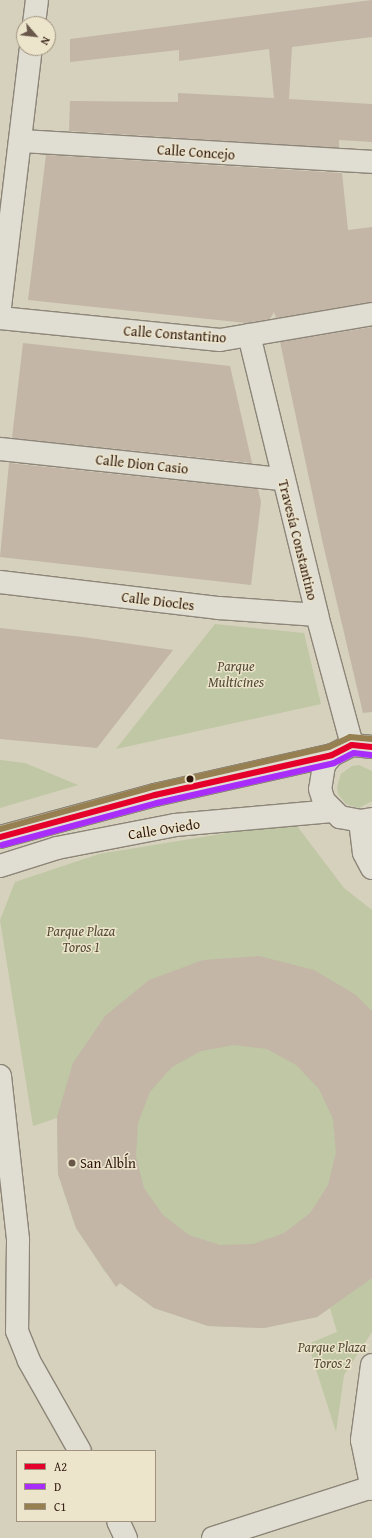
<!DOCTYPE html>
<html>
<head>
<meta charset="utf-8">
<style>
  body { margin:0 }
  #map { position:relative; width:372px; height:1538px; overflow:hidden; background:#d6d1bc; font-family:"Gentium Book Plus",serif }
  div>[style] { position:absolute }
  .green>* { inset:0; background:#bfc7a4 }
  .building>* { inset:0; background:#c3b6a7 }
  .roads { filter:drop-shadow(1px 0 #8c8578) drop-shadow(-1px 0 #8c8578) drop-shadow(0 1px #8c8578) drop-shadow(0 -1px #8c8578) }
  .minor>* { height:22px; margin:-11px; padding:0 11px; transform-origin:11px; border-radius:11px; background:#e0ddd2 }
  .secondary>* { height:22px; margin:-11px; padding:0 11px; transform-origin:11px; border-radius:11px; background:#e0ddd2 }
  .bus-1>* { height:6px; margin:-3px; padding:0 3px; transform-origin:3px; border-radius:3px; background:#e4002b }
  .bus-2>* { height:6px; margin:-3px; padding:0 3px; transform-origin:3px; border-radius:3px; background:#a82dfb }
  .bus-3>* { height:6px; margin:-3px; padding:0 3px; transform-origin:3px; border-radius:3px; background:#967f50 }
  .dots>* { width:11px; height:11px; translate:-50% -50%; box-sizing:border-box; border:2px solid #ece5cc; border-radius:50% }
  span { translate:-50% -50%; white-space:nowrap; text-align:center; line-height:1.15; -webkit-text-stroke:3px #ece5cc; paint-order:stroke }
  .street-label { font-size:14px; color:#2e160c }
  .park-label { font-size:14px; color:#544934; font-style:italic }
  .poi-label { font-size:14px; color:#2e160c }
  .left { translate:0 -50%; text-align:left }
  .legend { position:absolute; left:16px; top:1450px; width:140px; height:72px; box-sizing:border-box; background:#ece5cc; border:1px solid #a0927f; margin:0; padding:5px 7px; list-style:none; font-size:12px; color:#2e160c }
  .legend li { display:flex; align-items:center; gap:8px; height:20px }
  .legend b { width:20px; border:1px solid #a0927f }
  .north { position:absolute; left:16px; top:16px; width:40px; height:40px; box-sizing:border-box; background:#ece5cc; border:1px solid #a0927f; border-radius:50%; rotate:118deg; font-size:11px; font-weight:700; line-height:16px; text-align:center; color:#2e160c }
  .north::after { content:''; display:block; margin:auto; width:14px; height:18px; background:#69574a; clip-path:polygon(50% 0,100% 100%,50% 72%,0 100%) }
</style>
</head>
<body>
<div id="map">
  <div class="green">
    <i style="clip-path:polygon(215px 624px,304px 633px,321px 704px,116px 749px)"></i>
    <i style="clip-path:polygon(0 760px,25px 763px,78px 785px,0 808px)"></i>
    <i style="clip-path:polygon(359px 765px,372px 771px,372px 801px,359px 808px,346px 804px,338px 794px,337px 787px,341px 774px,352px 766px)"></i>
    <i style="clip-path:polygon(294px 822px,344px 888px,372px 910px,372px 1332px,344px 1375px,336px 1432px,308px 1344px,337px 1332px,330px 1308px,317px 1317px,264px 1328px,208px 1326px,154px 1308px,105px 1272px,76px 1228px,58px 1174px,57px 1118px,33px 1126px,0 920px,15px 882px,99px 854px)"></i>
  </div>
  <div class="building">
    <i style="clip-path:polygon(372px 0,372px 37px,292px 47px,289px 99px,372px 104px,372px 142px,339px 140px,339px 148px,69px 131px,70px 101px,178px 102px,178px 93px,274px 98px,269px 49px,179px 61px,179px 50px,70px 62px,70px 39px)"></i>
    <i style="clip-path:polygon(46px 155px,342px 173px,348px 230px,372px 227px,372px 302px,276px 318px,274px 312px,270px 319px,246px 323px,28px 300px)"></i>
    <i style="clip-path:polygon(372px 327px,372px 712px,363px 713px,323px 544px,280px 342px)"></i>
    <i style="clip-path:polygon(23px 343px,230px 366px,252px 463px,12px 438px)"></i>
    <i style="clip-path:polygon(9px 463px,258px 489px,261px 502px,251px 585px,0 557px)"></i>
    <i style="clip-path:polygon(0 628px,83px 637px,173px 650px,97px 748px,0 739px)"></i>
    <i style="clip-path:polygon(evenodd,259px 956px,314px 970px,356px 995px,372px 1011px,372px 1278px,317px 1317px,264px 1328px,208px 1326px,154px 1308px,120px 1283px,116px 1287px,76px 1228px,58px 1174px,57px 1117px,73px 1063px,105px 1016px,149px 980px,203px 960px,259px 956px,234px 1045px,267px 1049px,296px 1065px,319px 1089px,333px 1119px,336px 1152px,328px 1185px,310px 1213px,284px 1233px,253px 1244px,220px 1245px,189px 1235px,163px 1215px,144px 1188px,136px 1156px,138px 1123px,150px 1092px,172px 1067px,201px 1051px,234px 1045px)"></i>
  </div>
  <div class="roads">
    <div class="minor">
      <i style="left:34px;top:24px;width:24px;rotate:-83deg"></i>
      <i style="left:20px;top:141px;width:353px;rotate:3.4deg"></i>
      <i style="left:0;top:307px;width:261px;rotate:-83.2deg"></i>
      <i style="left:0;top:318px;width:221px;rotate:5.7deg"></i>
      <i style="left:220px;top:340px;width:154px;rotate:-9.7deg"></i>
      <i style="left:249px;top:335px;width:288px;rotate:76.3deg"></i>
      <i style="left:317px;top:615px;width:135px;rotate:74.9deg"></i>
      <i style="left:0;top:449px;width:285px;rotate:6.1deg"></i>
      <i style="left:0;top:582px;width:221px;rotate:6.8deg"></i>
      <i style="left:219px;top:608px;width:98px;rotate:4.1deg"></i>
      <i style="left:360px;top:821px;width:32px;rotate:83deg"></i>
      <i style="left:364px;top:853px;width:17px;rotate:62deg"></i>
      <i style="left:0;top:1076px;width:165px;rotate:83.7deg"></i>
      <i style="left:18px;top:1240px;width:91px;rotate:90.6deg"></i>
      <i style="left:17px;top:1331px;width:32px;rotate:68deg"></i>
      <i style="left:29px;top:1361px;width:103px;rotate:60.5deg"></i>
      <i style="left:372px;top:1365px;width:76px;rotate:97.6deg"></i>
      <i style="left:362px;top:1440px;width:50px;rotate:78.5deg"></i>
      <i style="left:118px;top:1521px;width:19px;rotate:65deg"></i>
      <i style="left:213px;top:1538px;width:167px;rotate:-17.8deg"></i>
    </div>
    <div class="secondary">
      <i style="left:372px;top:747px;width:20px;rotate:-174deg"></i>
      <i style="left:352px;top:745px;width:22px;rotate:153deg"></i>
      <i style="left:332px;top:755px;width:13px;rotate:129deg"></i>
      <i style="left:324px;top:765px;width:24px;rotate:99deg"></i>
      <i style="left:320px;top:789px;width:13px;rotate:72deg"></i>
      <i style="left:324px;top:801px;width:23px;rotate:45deg"></i>
      <i style="left:340px;top:817px;width:20px;rotate:11deg"></i>
      <i style="left:360px;top:821px;width:12px;rotate:-9deg"></i>
      <i style="left:0;top:837px;width:161px;rotate:-15.2deg"></i>
      <i style="left:155px;top:795px;width:181px;rotate:-12.7deg"></i>
      <i style="left:0;top:866px;width:60px;rotate:-17.5deg"></i>
      <i style="left:57px;top:848px;width:120px;rotate:-11deg"></i>
      <i style="left:175px;top:825px;width:158px;rotate:-5.1deg"></i>
    </div>
  </div>
  <div class="bus-1">
    <i style="left:0;top:837px;width:161px;rotate:-15.2deg"></i>
    <i style="left:155px;top:795px;width:181px;rotate:-12.7deg"></i>
    <i style="left:332px;top:755px;width:22px;rotate:-27deg"></i>
    <i style="left:352px;top:745px;width:20px;rotate:6deg"></i>
  </div>
  <div class="bus-2">
    <i style="left:2px;top:845px;width:161px;rotate:-15.2deg"></i>
    <i style="left:157px;top:803px;width:181px;rotate:-12.7deg"></i>
    <i style="left:334px;top:763px;width:22px;rotate:-27deg"></i>
    <i style="left:354px;top:753px;width:17px;rotate:7deg"></i>
  </div>
  <div class="bus-3">
    <i style="left:0;top:829px;width:159px;rotate:-15.4deg"></i>
    <i style="left:153px;top:787px;width:180px;rotate:-12.8deg"></i>
    <i style="left:329px;top:747px;width:23px;rotate:-25deg"></i>
    <i style="left:350px;top:737px;width:22px;rotate:5deg"></i>
  </div>
  <div class="dots">
    <i style="left:190px;top:779px;background:#2e160c"></i>
    <i style="left:72px;top:1163px;background:#69574a"></i>
  </div>
  <div class="street-label">
    <span style="left:196px;top:152px;rotate:4deg">Calle Concejo</span>
    <span style="left:175px;top:334px;rotate:4deg">Calle Constantino</span>
    <span style="left:142px;top:464px;rotate:6deg">Calle Dion Casio</span>
    <span style="left:298px;top:540px;rotate:76deg">Travesía Constantino</span>
    <span style="left:158px;top:601px;rotate:7deg">Calle Diocles</span>
    <span style="left:164px;top:829px;rotate:-9deg">Calle Oviedo</span>
  </div>
  <div class="park-label">
    <span style="left:236px;top:674px">Parque<br>Multicines</span>
    <span style="left:81px;top:939px">Parque Plaza<br>Toros 1</span>
    <span style="left:332px;top:1355px">Parque Plaza<br>Toros 2</span>
  </div>
  <div class="poi-label">
    <span class="left" style="left:80px;top:1163px">San Albĺn</span>
  </div>
  <ul class="legend">
  <li><b style="height:5px;background:#e4002b"></b>A2</li>
  <li><b style="height:5px;background:#a82dfb"></b>D</li>
  <li><b style="height:5px;background:#967f50"></b>C1</li>
  </ul>
  <div class="north">N</div>
</div>
</body>
</html>
